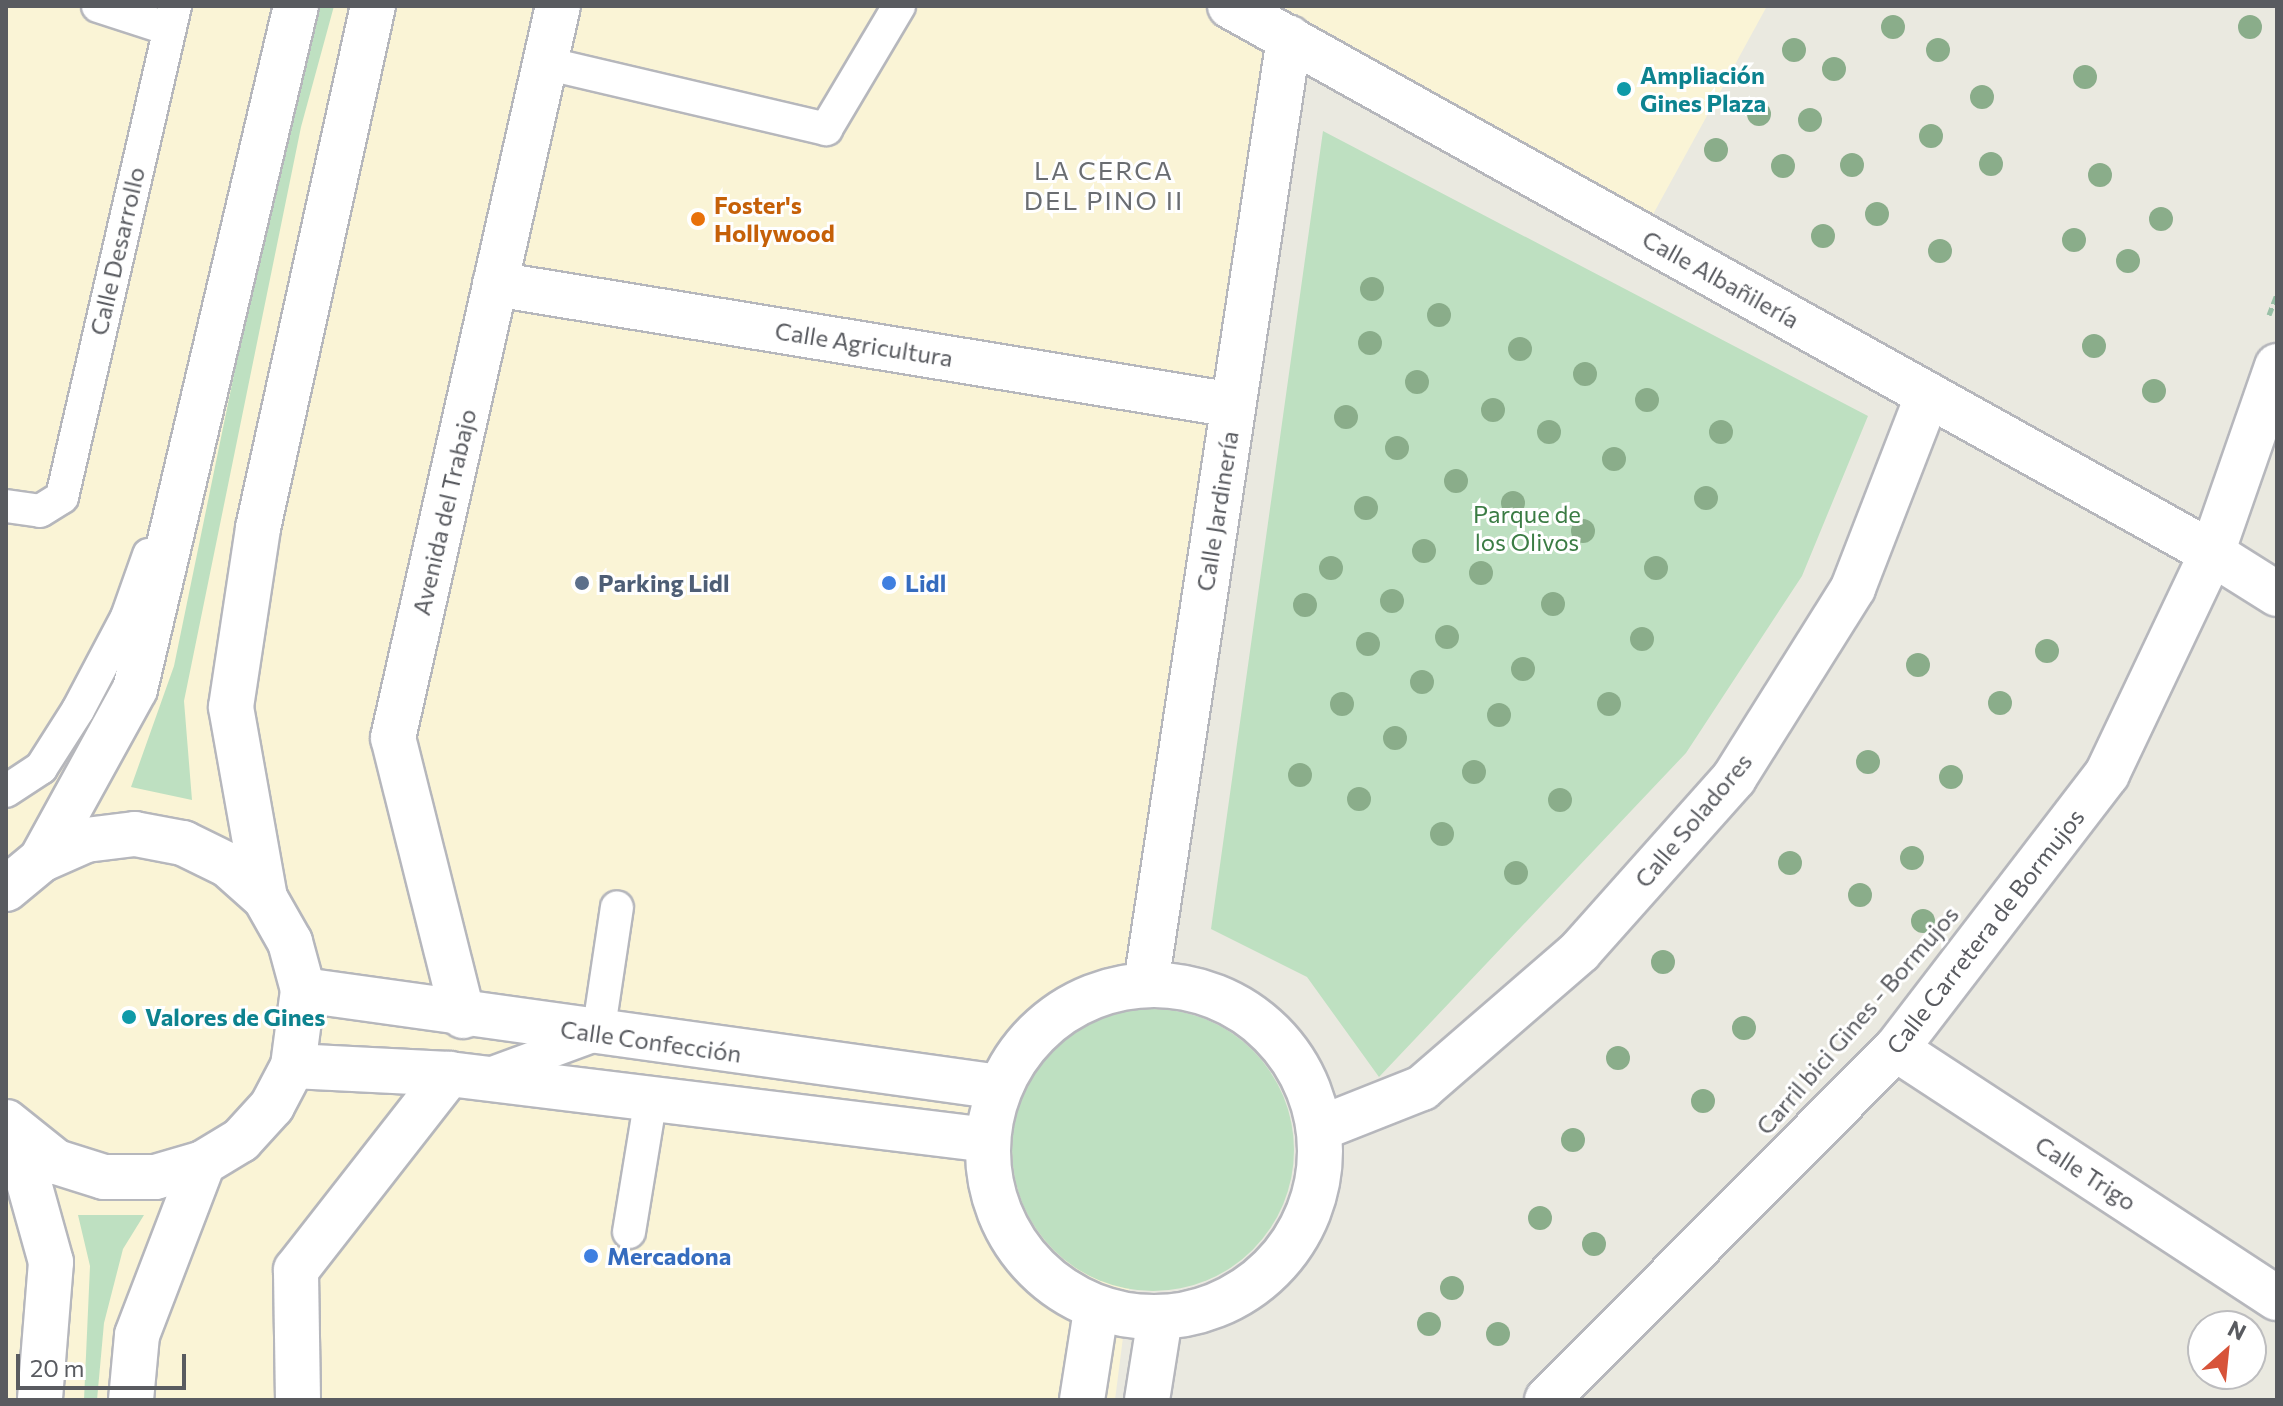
<!DOCTYPE html>
<html>
<head>
<meta charset="utf-8">
<style>
  body { margin:0 }
  #map { position:relative; width:2283px; height:1406px; overflow:hidden; background:#eae9e0; font-family:Commissioner,sans-serif }
  div>[style] { position:absolute }
  .commercial>* { inset:0; background:#faf4d6 }
  .green>* { inset:0; background:#bee0c1 }
  .round { border-radius:50% }
  .path>* { height:5px; margin-top:-2.5px; transform-origin:0; background:repeating-linear-gradient(90deg,#99c0a7 0 8px,transparent 0 12px) }
  .roads { filter:drop-shadow(2px 0 #b6b7bc) drop-shadow(-2px 0 #b6b7bc) drop-shadow(0 2px #b6b7bc) drop-shadow(0 -2px #b6b7bc) }
  .lane>* { height:32px; margin:-16px; padding:0 16px; transform-origin:16px; border-radius:16px; background:#fff }
  .street>* { height:44px; margin:-22px; padding:0 22px; transform-origin:22px; border-radius:22px; background:#fff }
  .street>.ring { margin:-22px; padding:0; box-sizing:content-box; background:none; border:44px solid #fff; border-radius:50% }
  .secondary>* { height:44px; margin:-22px; padding:0 22px; transform-origin:22px; border-radius:22px; background:#fff }
  .trees>* { width:24px; height:24px; margin:-12px; border-radius:50%; background:#8aad8a }
  .dots>* { width:22px; height:22px; translate:-50% -50%; box-sizing:border-box; border:4px solid #fff; border-radius:50% }
  span { translate:-50% -50%; white-space:nowrap; text-align:center; line-height:1.15; -webkit-text-stroke:6px #fff; paint-order:stroke }
  .culture-label { font-size:24px; color:#0d838f; font-weight:700 }
  .left { translate:0 -50%; text-align:left }
  .food-label { font-size:24px; color:#c56008; font-weight:700 }
  .street-label { font-size:24px; color:#595b60 }
  .park-label { font-size:24px; color:#3b7c44 }
  .service-label { font-size:24px; color:#4e5e75; font-weight:700 }
  .shop-label { font-size:24px; color:#366cbe; font-weight:700 }
  .neighbourhood-label { font-size:26px; color:#6a6d71; letter-spacing:2px }
  .frame { position:absolute; inset:0; border:8px solid #595b60; pointer-events:none }
  .north { position:absolute; left:2187px; top:1310px; width:80px; height:80px; box-sizing:border-box; background:#fff; border:2px solid #bdbdbf; border-radius:50%; rotate:27deg; font-size:22px; font-weight:700; line-height:32px; text-align:center; color:#595b60 }
  .north::after { content:''; display:block; margin:auto; width:28px; height:36px; background:#d75339; clip-path:polygon(50% 0,100% 100%,50% 72%,0 100%) }
  .scale { position:absolute; left:16px; top:1354px; width:170px; height:36px; box-sizing:border-box; border:4px solid #595b60; border-top:0; padding-left:10px; font-size:24px; line-height:28px; white-space:nowrap; color:#595b60; -webkit-text-stroke:6px #fff; paint-order:stroke }
</style>
</head>
<body>
<div id="map">
  <div class="commercial">
    <i style="clip-path:polygon(6px 6px,1767px 6px,1639px 240px,1289px 39px,1115px 1400px,6px 1400px)"></i>
  </div>
  <div class="green">
    <i style="clip-path:polygon(319px 6px,334px 6px,301px 127px,184px 701px,192px 800px,131px 787px,174px 666px,267px 214px)"></i>
    <i style="clip-path:polygon(1323px 131px,1868px 416px,1802px 576px,1686px 753px,1379px 1077px,1307px 977px,1211px 929px)"></i>
    <i class="round" style="left:1012px;top:1009px;width:282px;height:282px"></i>
    <i style="clip-path:polygon(78px 1215px,144px 1215px,123px 1249px,104px 1323px,97px 1400px,84px 1400px,90px 1266px)"></i>
  </div>
  <div class="path">
    <i style="left:2269px;top:315px;width:22px;rotate:-69deg"></i>
  </div>
  <div class="roads">
    <div class="lane">
      <i style="left:98px;top:6px;width:75px;rotate:17.9deg"></i>
      <i style="left:545px;top:63px;width:289px;rotate:13.2deg"></i>
      <i style="left:826px;top:129px;width:143px;rotate:-59.3deg"></i>
      <i style="left:6px;top:506px;width:34px;rotate:8deg"></i>
      <i style="left:40px;top:511px;width:26px;rotate:-32deg"></i>
      <i style="left:62px;top:497px;width:504px;rotate:-77.04deg"></i>
      <i style="left:6px;top:791px;width:42px;rotate:-33.3deg"></i>
      <i style="left:41px;top:768px;width:69px;rotate:-57.5deg"></i>
      <i style="left:78px;top:710px;width:105px;rotate:-62.2deg"></i>
      <i style="left:127px;top:617px;width:66px;rotate:-70.5deg"></i>
      <i style="left:484px;top:1076px;width:121px;rotate:-20.2deg"></i>
      <i style="left:598px;top:1034px;width:128px;rotate:-81.5deg"></i>
      <i style="left:629px;top:1232px;width:136px;rotate:-80.7deg"></i>
    </div>
    <div class="street">
      <i style="left:1230px;top:6px;width:1124px;rotate:29.12deg"></i>
      <i style="left:2212px;top:553px;width:77px;rotate:32.2deg"></i>
      <i style="left:495px;top:284px;width:748px;rotate:9.31deg"></i>
      <i style="left:1146px;top:984px;width:957px;rotate:-81.4deg"></i>
      <i class="ring" style="left:988px;top:985px;width:288px;height:288px"></i>
      <i style="left:303px;top:990px;width:703px;rotate:7.93deg"></i>
      <i style="left:463px;top:1016px;width:287px;rotate:-104.1deg"></i>
      <i style="left:393px;top:738px;width:750px;rotate:-77.3deg"></i>
      <i style="left:1896px;top:1049px;width:455px;rotate:33.2deg"></i>
      <i style="left:293px;top:1066px;width:156px;rotate:2.9deg"></i>
      <i style="left:449px;top:1074px;width:543px;rotate:6.98deg"></i>
      <i style="left:1321px;top:1128px;width:109px;rotate:-21.6deg"></i>
      <i style="left:1422px;top:1088px;width:209px;rotate:-40.9deg"></i>
      <i style="left:1580px;top:951px;width:232px;rotate:-48.3deg"></i>
      <i style="left:1734px;top:778px;width:224px;rotate:-57.9deg"></i>
      <i style="left:1853px;top:588px;width:207px;rotate:-68.8deg"></i>
      <i style="left:298px;top:1400px;width:130px;rotate:-90.9deg"></i>
      <i style="left:296px;top:1270px;width:249px;rotate:-52deg"></i>
      <i style="left:1082px;top:1400px;width:90px;rotate:-81.1deg"></i>
      <i style="left:1147px;top:1400px;width:83px;rotate:-81deg"></i>
      <i style="left:1547px;top:1400px;width:495px;rotate:-45.2deg"></i>
      <i style="left:1896px;top:1049px;width:347px;rotate:-52.5deg"></i>
      <i style="left:2107px;top:774px;width:245px;rotate:-64.6deg"></i>
      <i style="left:2212px;top:553px;width:198px;rotate:-70.8deg"></i>
    </div>
    <div class="secondary">
      <i style="left:41px;top:860px;width:195px;rotate:-61.2deg"></i>
      <i style="left:135px;top:689px;width:702px;rotate:-76.74deg"></i>
      <i style="left:6px;top:889px;width:45px;rotate:-39.6deg"></i>
      <i style="left:41px;top:860px;width:49px;rotate:-24deg"></i>
      <i style="left:86px;top:840px;width:49px;rotate:-7deg"></i>
      <i style="left:135px;top:834px;width:49px;rotate:10.6deg"></i>
      <i style="left:183px;top:843px;width:50px;rotate:26.1deg"></i>
      <i style="left:228px;top:865px;width:50px;rotate:41.7deg"></i>
      <i style="left:265px;top:898px;width:51px;rotate:60.4deg"></i>
      <i style="left:290px;top:942px;width:50px;rotate:74.8deg"></i>
      <i style="left:303px;top:990px;width:77px;rotate:97.5deg"></i>
      <i style="left:293px;top:1066px;width:45px;rotate:117.7deg"></i>
      <i style="left:272px;top:1106px;width:46px;rotate:132.4deg"></i>
      <i style="left:241px;top:1140px;width:44px;rotate:148.8deg"></i>
      <i style="left:203px;top:1163px;width:50px;rotate:163.7deg"></i>
      <i style="left:155px;top:1177px;width:51px;rotate:180deg"></i>
      <i style="left:104px;top:1177px;width:50px;rotate:-162.6deg"></i>
      <i style="left:56px;top:1162px;width:64px;rotate:-141.3deg"></i>
      <i style="left:265px;top:898px;width:194px;rotate:-100.1deg"></i>
      <i style="left:231px;top:707px;width:181px;rotate:-81.4deg"></i>
      <i style="left:258px;top:528px;width:535px;rotate:-77.58deg"></i>
      <i style="left:15px;top:1133px;width:134px;rotate:74.4deg"></i>
      <i style="left:51px;top:1262px;width:138px;rotate:94.6deg"></i>
      <i style="left:131px;top:1400px;width:65px;rotate:-84.7deg"></i>
      <i style="left:137px;top:1335px;width:184px;rotate:-69deg"></i>
    </div>
  </div>
  <div class="trees">
    <i style="left:1893px;top:27px"></i>
    <i style="left:2250px;top:27px"></i>
    <i style="left:1794px;top:50px"></i>
    <i style="left:1938px;top:50px"></i>
    <i style="left:1834px;top:69px"></i>
    <i style="left:2085px;top:77px"></i>
    <i style="left:1982px;top:97px"></i>
    <i style="left:1759px;top:114px"></i>
    <i style="left:1810px;top:120px"></i>
    <i style="left:1931px;top:136px"></i>
    <i style="left:1716px;top:150px"></i>
    <i style="left:1991px;top:164px"></i>
    <i style="left:1852px;top:165px"></i>
    <i style="left:1783px;top:166px"></i>
    <i style="left:2100px;top:175px"></i>
    <i style="left:1877px;top:214px"></i>
    <i style="left:2161px;top:219px"></i>
    <i style="left:1823px;top:236px"></i>
    <i style="left:2074px;top:240px"></i>
    <i style="left:1940px;top:251px"></i>
    <i style="left:2128px;top:261px"></i>
    <i style="left:1372px;top:289px"></i>
    <i style="left:1439px;top:315px"></i>
    <i style="left:1370px;top:343px"></i>
    <i style="left:2094px;top:346px"></i>
    <i style="left:1520px;top:349px"></i>
    <i style="left:1585px;top:374px"></i>
    <i style="left:1417px;top:382px"></i>
    <i style="left:2154px;top:391px"></i>
    <i style="left:1647px;top:400px"></i>
    <i style="left:1493px;top:410px"></i>
    <i style="left:1346px;top:417px"></i>
    <i style="left:1549px;top:432px"></i>
    <i style="left:1721px;top:432px"></i>
    <i style="left:1397px;top:448px"></i>
    <i style="left:1614px;top:459px"></i>
    <i style="left:1456px;top:481px"></i>
    <i style="left:1706px;top:498px"></i>
    <i style="left:1513px;top:503px"></i>
    <i style="left:1366px;top:508px"></i>
    <i style="left:1583px;top:531px"></i>
    <i style="left:1424px;top:551px"></i>
    <i style="left:1331px;top:568px"></i>
    <i style="left:1656px;top:568px"></i>
    <i style="left:1481px;top:573px"></i>
    <i style="left:1392px;top:601px"></i>
    <i style="left:1553px;top:604px"></i>
    <i style="left:1305px;top:605px"></i>
    <i style="left:1447px;top:637px"></i>
    <i style="left:1642px;top:639px"></i>
    <i style="left:1368px;top:644px"></i>
    <i style="left:2047px;top:651px"></i>
    <i style="left:1918px;top:665px"></i>
    <i style="left:1523px;top:669px"></i>
    <i style="left:1422px;top:682px"></i>
    <i style="left:2000px;top:703px"></i>
    <i style="left:1342px;top:704px"></i>
    <i style="left:1609px;top:704px"></i>
    <i style="left:1499px;top:715px"></i>
    <i style="left:1395px;top:738px"></i>
    <i style="left:1868px;top:762px"></i>
    <i style="left:1474px;top:772px"></i>
    <i style="left:1300px;top:775px"></i>
    <i style="left:1951px;top:777px"></i>
    <i style="left:1359px;top:799px"></i>
    <i style="left:1560px;top:800px"></i>
    <i style="left:1442px;top:834px"></i>
    <i style="left:1912px;top:858px"></i>
    <i style="left:1790px;top:863px"></i>
    <i style="left:1516px;top:873px"></i>
    <i style="left:1860px;top:895px"></i>
    <i style="left:1923px;top:921px"></i>
    <i style="left:1663px;top:962px"></i>
    <i style="left:1744px;top:1028px"></i>
    <i style="left:1618px;top:1058px"></i>
    <i style="left:1703px;top:1101px"></i>
    <i style="left:1573px;top:1140px"></i>
    <i style="left:1540px;top:1218px"></i>
    <i style="left:1594px;top:1244px"></i>
    <i style="left:1452px;top:1288px"></i>
    <i style="left:1429px;top:1324px"></i>
    <i style="left:1498px;top:1334px"></i>
  </div>
  <div class="dots">
    <i style="left:1624px;top:89px;background:#0f9aa8"></i>
    <i style="left:698px;top:219px;background:#e8710a"></i>
    <i style="left:582px;top:583px;background:#5c6f8a"></i>
    <i style="left:889px;top:583px;background:#3f7fe0"></i>
    <i style="left:129px;top:1017px;background:#0f9aa8"></i>
    <i style="left:591px;top:1256px;background:#3f7fe0"></i>
  </div>
  <div class="culture-label">
    <span class="left" style="left:1640px;top:89px">Ampliación<br>Gines Plaza</span>
    <span class="left" style="left:145px;top:1017px">Valores de Gines</span>
  </div>
  <div class="food-label">
    <span class="left" style="left:714px;top:219px">Foster's<br>Hollywood</span>
  </div>
  <div class="street-label">
    <span style="left:117px;top:251px;rotate:-77deg">Calle Desarrollo</span>
    <span style="left:1721px;top:279px;rotate:29deg">Calle Albañilería</span>
    <span style="left:864px;top:344px;rotate:9deg">Calle Agricultura</span>
    <span style="left:1217px;top:511px;rotate:-81deg">Calle Jardinería</span>
    <span style="left:444px;top:512px;rotate:-77deg">Avenida del Trabajo</span>
    <span style="left:1693px;top:820px;rotate:-50deg">Calle Soladores</span>
    <span style="left:1985px;top:931px;rotate:-52deg">Calle Carretera de Bormujos</span>
    <span style="left:1857px;top:1020px;rotate:-49deg">Carril bici Gines - Bormujos</span>
    <span style="left:651px;top:1041px;rotate:8deg">Calle Confección</span>
    <span style="left:2086px;top:1173px;rotate:33deg">Calle Trigo</span>
  </div>
  <div class="park-label">
    <span style="left:1527px;top:528px">Parque de<br>los Olivos</span>
  </div>
  <div class="service-label">
    <span class="left" style="left:598px;top:583px">Parking Lidl</span>
  </div>
  <div class="shop-label">
    <span class="left" style="left:905px;top:583px">Lidl</span>
    <span class="left" style="left:607px;top:1256px">Mercadona</span>
  </div>
  <div class="neighbourhood-label">
    <span style="left:1104px;top:185px">LA CERCA<br>DEL PINO II</span>
  </div>
  <div class="frame"></div>
  <div class="north">N</div>
  <div class="scale">20 m</div>
</div>
</body>
</html>
